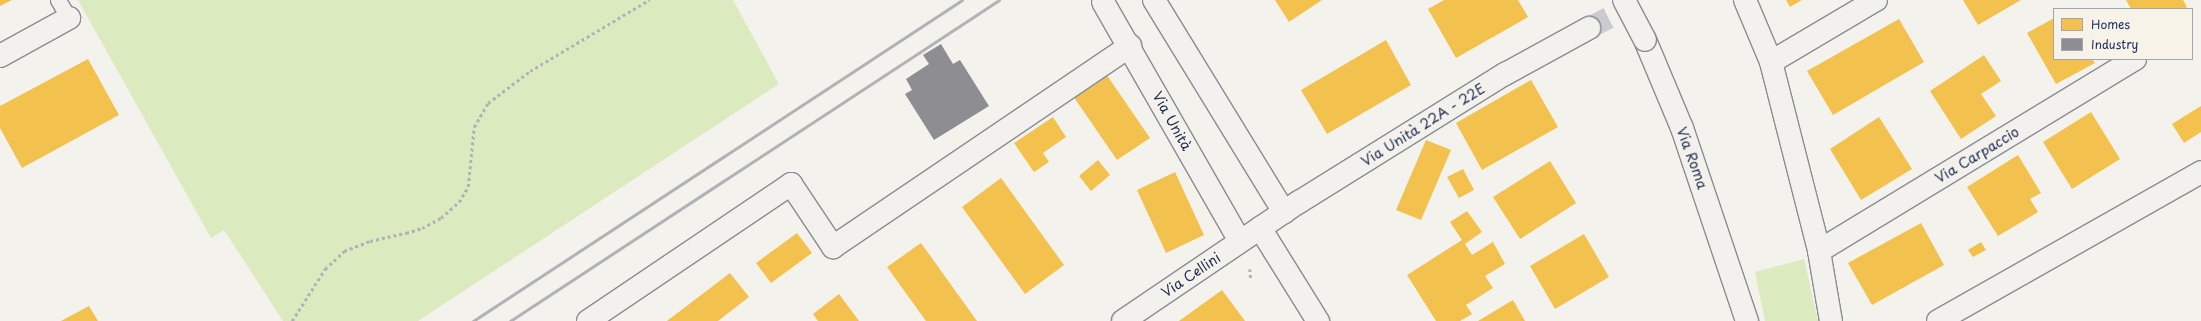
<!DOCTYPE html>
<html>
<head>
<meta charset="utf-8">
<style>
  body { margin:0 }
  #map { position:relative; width:2201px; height:321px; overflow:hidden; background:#f4f2ec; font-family:"Playpen Sans",sans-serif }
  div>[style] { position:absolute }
  .green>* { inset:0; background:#dceabf }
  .homes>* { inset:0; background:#f2c14e }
  .industry>* { inset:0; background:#8d8d92 }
  .minor-tunnel>* { height:22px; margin-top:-11px; transform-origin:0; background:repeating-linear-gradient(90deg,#c9cbd0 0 22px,transparent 0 33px) }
  .path>* { height:2.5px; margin-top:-1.25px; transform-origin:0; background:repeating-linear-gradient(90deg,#b1b2b5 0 3px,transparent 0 6px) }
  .roads { filter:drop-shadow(1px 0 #898c92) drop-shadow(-1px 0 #898c92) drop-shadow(0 1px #898c92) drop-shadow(0 -1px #898c92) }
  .service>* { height:15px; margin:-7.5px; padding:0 7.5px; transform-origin:7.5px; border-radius:7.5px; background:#f2f1ed }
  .minor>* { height:22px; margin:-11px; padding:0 11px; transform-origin:11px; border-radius:11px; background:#f2f1ed }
  .tertiary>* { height:22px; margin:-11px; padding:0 11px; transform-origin:11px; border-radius:11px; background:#f2f1ed }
  .rail>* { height:3px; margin:-1.5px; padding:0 1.5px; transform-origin:1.5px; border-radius:1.5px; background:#b1b2b5 }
  .bridges { filter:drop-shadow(1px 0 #898c92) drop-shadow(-1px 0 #898c92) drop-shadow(0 1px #898c92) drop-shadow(0 -1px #898c92) }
  .tertiary-bridge>* { height:22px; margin:-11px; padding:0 11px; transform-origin:11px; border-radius:11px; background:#f2f1ed }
  span { translate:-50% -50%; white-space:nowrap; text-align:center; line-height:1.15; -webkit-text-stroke:4px #f7f3e8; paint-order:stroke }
  .street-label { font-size:14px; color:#1b2f5e }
  .legend { position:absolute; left:2053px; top:8px; width:140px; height:52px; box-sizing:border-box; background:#f7f3e8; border:1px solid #9fa5b1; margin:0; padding:5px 7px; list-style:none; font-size:12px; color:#1b2f5e }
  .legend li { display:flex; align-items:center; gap:8px; height:20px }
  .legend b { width:20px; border:1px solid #9fa5b1 }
</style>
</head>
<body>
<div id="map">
  <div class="green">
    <i style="clip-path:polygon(78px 0,733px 0,779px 84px,418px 321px,283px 321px,224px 230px,211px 238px)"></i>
    <i style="clip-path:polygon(1804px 259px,1818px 321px,1765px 321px,1755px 272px)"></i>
  </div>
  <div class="homes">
    <i style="clip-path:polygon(0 0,12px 0,0 6px)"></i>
    <i style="clip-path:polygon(1275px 0,1322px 0,1289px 22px)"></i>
    <i style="clip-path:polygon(1444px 0,1518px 0,1528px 17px,1456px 58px,1428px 9px)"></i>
    <i style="clip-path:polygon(1786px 0,1802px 0,1790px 7px)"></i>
    <i style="clip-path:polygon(1963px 0,2021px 0,1978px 25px)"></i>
    <i style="clip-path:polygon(2126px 0,2183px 0,2187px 7px,2184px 9px,2131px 9px)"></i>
    <i style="clip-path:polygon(2054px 18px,2054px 59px,2092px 59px,2095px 63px,2056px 84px,2027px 33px)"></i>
    <i style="clip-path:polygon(1899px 19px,1924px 62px,1833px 115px,1807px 71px)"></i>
    <i style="clip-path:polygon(1386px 40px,1411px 85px,1327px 134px,1301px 90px)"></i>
    <i style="clip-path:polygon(1984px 55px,2001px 81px,1981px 94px,1996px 116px,1961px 139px,1930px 91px)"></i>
    <i style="clip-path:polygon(88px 59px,119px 115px,22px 168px,0 128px,0 106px)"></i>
    <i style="clip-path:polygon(1104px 71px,1150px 138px,1117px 160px,1071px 93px)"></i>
    <i style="clip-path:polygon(1531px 80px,1558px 127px,1482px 170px,1456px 123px)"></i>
    <i style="clip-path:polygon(2201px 106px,2201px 132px,2184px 143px,2172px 124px)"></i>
    <i style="clip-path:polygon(2091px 112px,2120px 159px,2072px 189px,2043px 142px)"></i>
    <i style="clip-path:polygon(1053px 117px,1066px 137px,1043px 153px,1049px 162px,1034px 172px,1014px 143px)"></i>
    <i style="clip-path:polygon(1879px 117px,1912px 169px,1861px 200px,1830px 149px)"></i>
    <i style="clip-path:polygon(1426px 140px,1451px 150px,1421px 220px,1396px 210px)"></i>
    <i style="clip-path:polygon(2018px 155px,2041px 193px,2030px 199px,2038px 212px,1998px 236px,1967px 187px)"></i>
    <i style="clip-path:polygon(1098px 160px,1110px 175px,1091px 191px,1079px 176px)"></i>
    <i style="clip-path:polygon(1550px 161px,1576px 203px,1520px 239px,1493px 197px)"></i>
    <i style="clip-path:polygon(1463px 169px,1474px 190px,1459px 198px,1447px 177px)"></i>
    <i style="clip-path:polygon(1175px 172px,1204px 235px,1166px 253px,1137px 190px)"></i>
    <i style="clip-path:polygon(1001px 178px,1064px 265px,1025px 294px,962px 207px)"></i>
    <i style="clip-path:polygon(1467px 211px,1482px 232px,1465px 244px,1472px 255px,1493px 242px,1505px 264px,1485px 276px,1493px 288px,1466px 305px,1472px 314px,1460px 321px,1436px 321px,1407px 275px,1462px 240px,1450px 222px)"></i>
    <i style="clip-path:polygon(1921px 223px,1944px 265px,1872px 305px,1848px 263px)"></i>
    <i style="clip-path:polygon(797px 233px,812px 253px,771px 283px,756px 263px)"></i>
    <i style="clip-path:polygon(1584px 234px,1609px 277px,1555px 309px,1530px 266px)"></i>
    <i style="clip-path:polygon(1981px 242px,1986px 250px,1973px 257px,1968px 250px)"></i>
    <i style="clip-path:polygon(921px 243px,977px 321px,926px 321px,887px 267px)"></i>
    <i style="clip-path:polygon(730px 273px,749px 297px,718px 321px,667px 321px)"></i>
    <i style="clip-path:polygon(1222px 290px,1245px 321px,1179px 321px)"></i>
    <i style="clip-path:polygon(839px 294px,859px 321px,818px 321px,813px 314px)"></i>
    <i style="clip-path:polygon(1513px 300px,1525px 321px,1478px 321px)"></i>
    <i style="clip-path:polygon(89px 306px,98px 321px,61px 321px)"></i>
  </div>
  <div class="industry">
    <i style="clip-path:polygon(941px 44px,953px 64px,960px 60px,989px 106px,934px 140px,905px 94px,912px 90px,906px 79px,929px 64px,923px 55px)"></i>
  </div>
  <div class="minor-tunnel">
    <i style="left:1589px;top:28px;width:61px;rotate:-27.4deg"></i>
  </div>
  <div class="path">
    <i style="left:1250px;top:269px;width:11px;rotate:85deg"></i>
    <i style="left:292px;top:321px;width:62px;rotate:-57.6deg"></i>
    <i style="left:325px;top:269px;width:26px;rotate:-43deg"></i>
    <i style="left:344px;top:251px;width:28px;rotate:-21deg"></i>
    <i style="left:370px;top:241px;width:37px;rotate:-13deg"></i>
    <i style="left:406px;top:233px;width:17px;rotate:-17deg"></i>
    <i style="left:422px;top:228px;width:21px;rotate:-28deg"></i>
    <i style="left:441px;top:218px;width:24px;rotate:-42deg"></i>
    <i style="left:459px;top:202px;width:17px;rotate:-59deg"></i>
    <i style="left:468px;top:187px;width:60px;rotate:-84.3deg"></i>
    <i style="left:474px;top:127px;width:28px;rotate:-60deg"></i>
    <i style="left:488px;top:103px;width:53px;rotate:-37.3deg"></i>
    <i style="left:530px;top:71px;width:139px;rotate:-30.8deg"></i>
  </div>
  <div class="roads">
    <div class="service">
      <i style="left:58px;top:0;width:21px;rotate:59deg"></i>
    </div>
    <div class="minor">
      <i style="left:1154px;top:0;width:249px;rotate:58.5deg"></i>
      <i style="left:1745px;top:0;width:67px;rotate:67.2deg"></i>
      <i style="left:1771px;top:62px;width:195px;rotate:75.7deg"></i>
      <i style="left:1819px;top:251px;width:71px;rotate:80.3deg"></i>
      <i style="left:1103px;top:2px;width:275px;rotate:60.2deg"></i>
      <i style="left:0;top:56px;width:79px;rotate:-28.8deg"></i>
      <i style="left:1771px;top:62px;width:122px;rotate:-30.6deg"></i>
      <i style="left:1260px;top:228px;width:110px;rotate:58.1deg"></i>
      <i style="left:1819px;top:251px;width:370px;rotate:-31.3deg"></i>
      <i style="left:588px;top:321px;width:245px;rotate:-34deg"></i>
      <i style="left:791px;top:184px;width:76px;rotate:56.3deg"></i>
      <i style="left:833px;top:247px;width:359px;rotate:-34.1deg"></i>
      <i style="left:1123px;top:321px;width:212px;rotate:-34.1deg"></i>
      <i style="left:1299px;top:202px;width:243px;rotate:-31.9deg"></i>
      <i style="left:1505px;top:74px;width:96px;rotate:-28.7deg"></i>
      <i style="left:1938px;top:321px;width:302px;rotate:-29.5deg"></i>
    </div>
    <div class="tertiary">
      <i style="left:1645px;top:40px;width:95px;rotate:67.2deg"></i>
      <i style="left:1682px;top:128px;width:204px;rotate:71.4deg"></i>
    </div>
  </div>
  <div class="rail">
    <i style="left:473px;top:321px;width:585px;rotate:-33.28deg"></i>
    <i style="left:510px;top:321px;width:585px;rotate:-33.28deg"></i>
  </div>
  <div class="bridges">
    <div class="tertiary-bridge">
      <i style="left:1624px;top:0;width:45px;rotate:62.3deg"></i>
    </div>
  </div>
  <div class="street-label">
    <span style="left:1172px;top:121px;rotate:61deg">Via Unità</span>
    <span style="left:1423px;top:125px;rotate:-32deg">Via Unità 22A - 22E</span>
    <span style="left:1977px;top:155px;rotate:-31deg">Via Carpaccio</span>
    <span style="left:1692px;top:158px;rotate:70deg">Via Roma</span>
    <span style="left:1191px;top:275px;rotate:-34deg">Via Cellini</span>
  </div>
  <ul class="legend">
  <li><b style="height:11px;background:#f2c14e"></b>Homes</li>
  <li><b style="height:11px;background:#8d8d92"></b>Industry</li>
  </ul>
</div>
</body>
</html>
